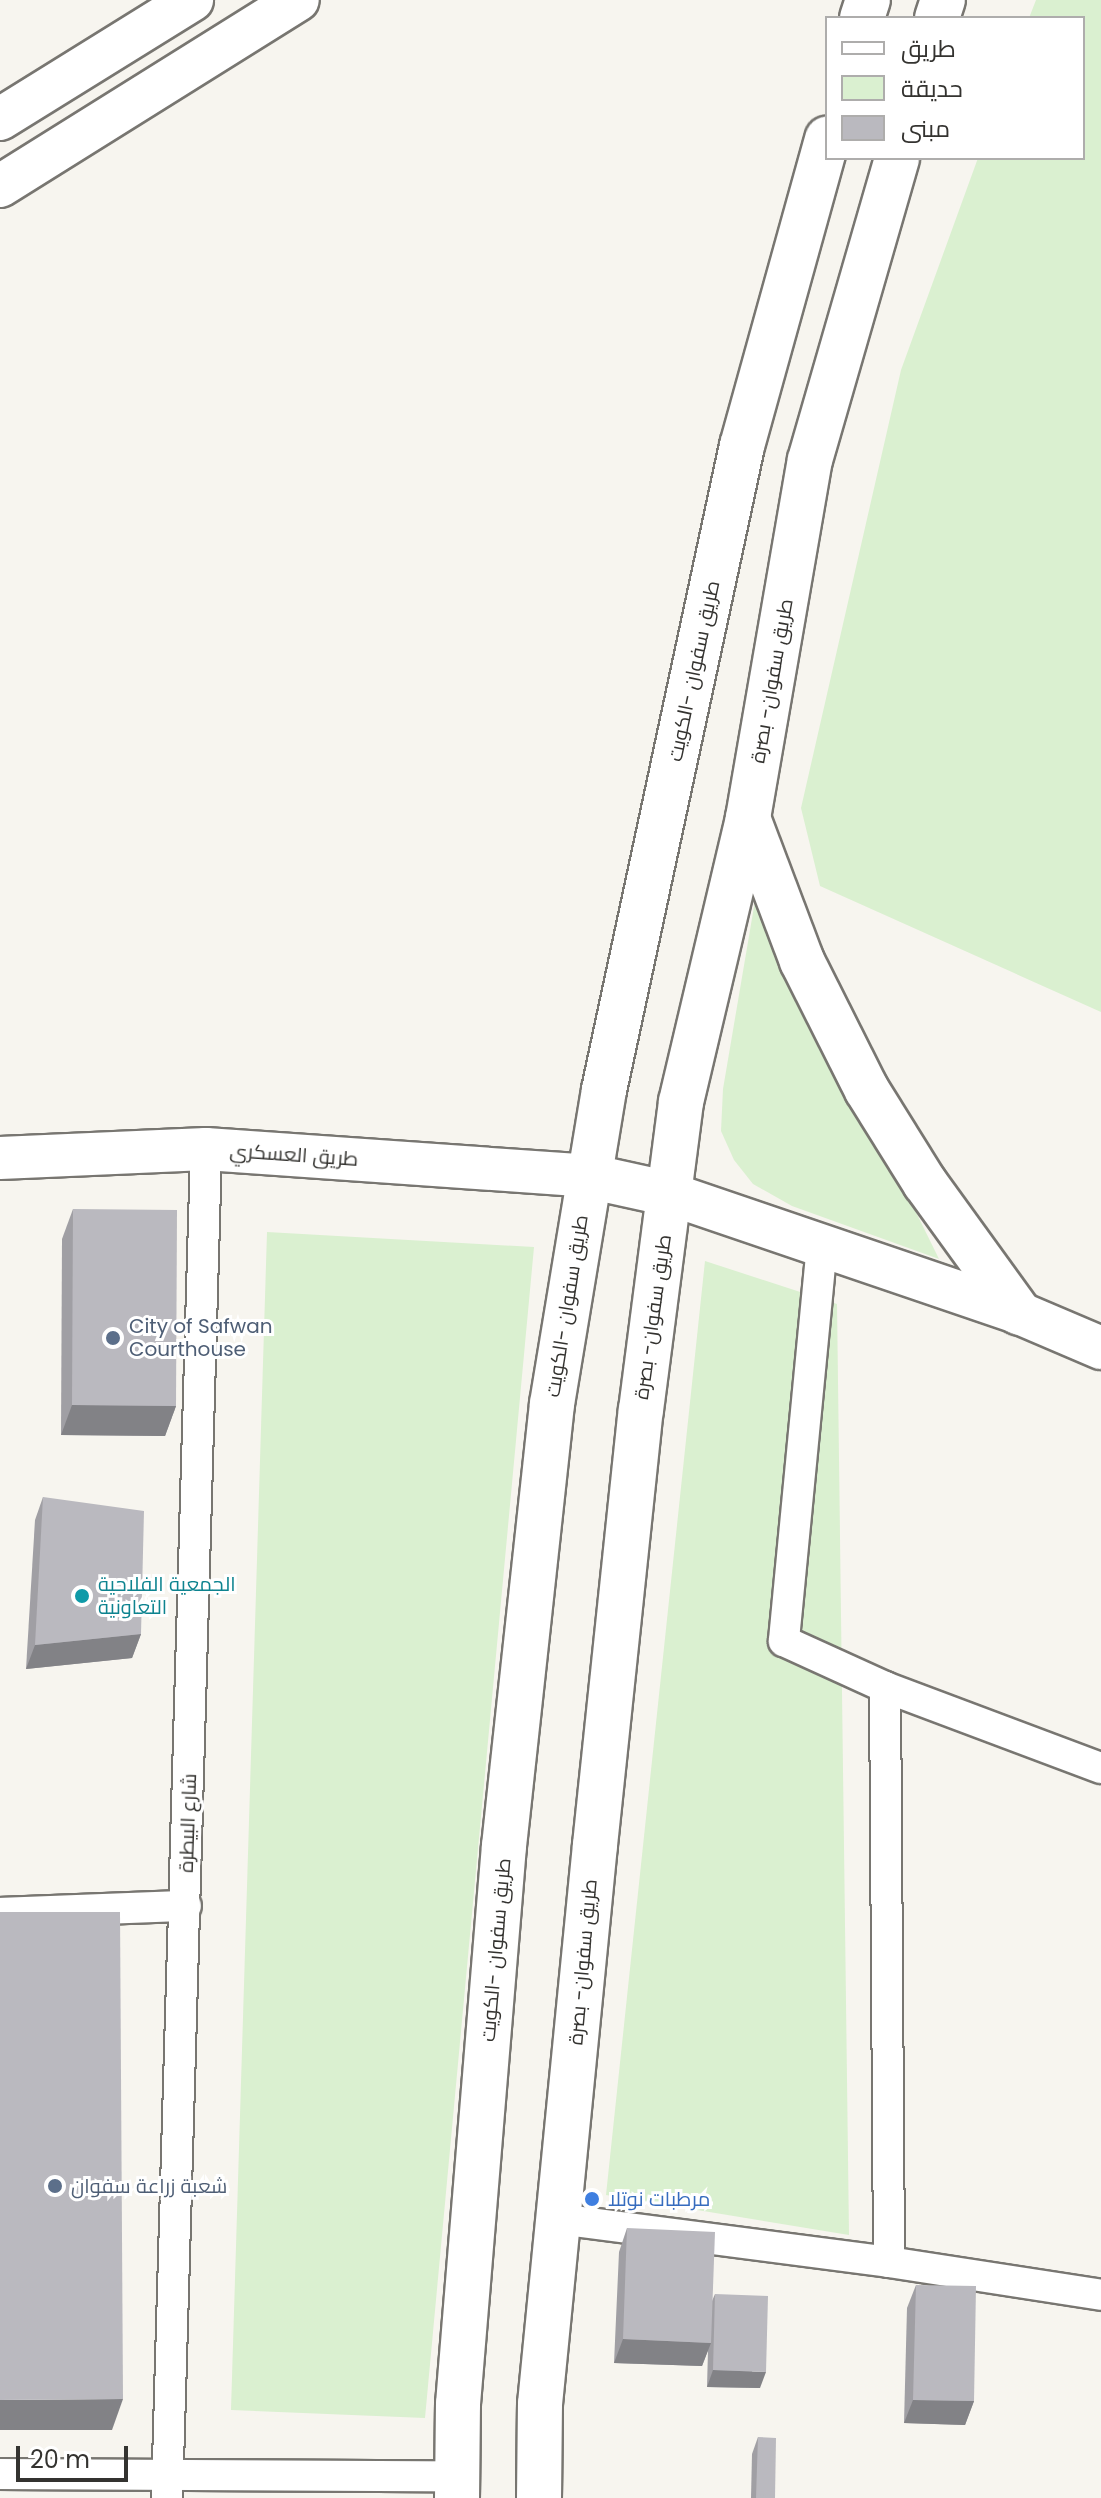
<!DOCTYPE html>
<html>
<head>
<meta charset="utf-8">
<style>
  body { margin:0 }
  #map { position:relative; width:1101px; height:2498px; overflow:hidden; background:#f7f5ef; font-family:Poppins,Cairo,sans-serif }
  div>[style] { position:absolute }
  .green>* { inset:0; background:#daf0d0 }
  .roads { filter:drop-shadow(2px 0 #787671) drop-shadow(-2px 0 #787671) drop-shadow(0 2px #787671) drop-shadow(0 -2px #787671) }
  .street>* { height:30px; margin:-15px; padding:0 15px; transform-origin:15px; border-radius:15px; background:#fff }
  .secondary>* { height:42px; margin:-21px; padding:0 21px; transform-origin:21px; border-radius:21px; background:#fff }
  .highway>* { height:44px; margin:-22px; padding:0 22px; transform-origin:22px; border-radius:22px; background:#fff }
  .wall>* { inset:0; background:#a09fa4 }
  .shaded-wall>* { inset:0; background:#828286 }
  .building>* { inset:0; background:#bab9bf }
  .dots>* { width:22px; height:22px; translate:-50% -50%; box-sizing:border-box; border:4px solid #fff; border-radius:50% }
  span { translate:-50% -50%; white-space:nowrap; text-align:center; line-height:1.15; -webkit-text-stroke:6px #fff; paint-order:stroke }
  .street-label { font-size:20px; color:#343330 }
  .service-label { font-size:20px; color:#4e5e75 }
  .left { translate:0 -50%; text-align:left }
  .culture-label { font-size:20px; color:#0d838f }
  .shop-label { font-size:20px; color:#366cbe }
  .legend { position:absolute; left:825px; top:16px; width:260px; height:144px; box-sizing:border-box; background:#fff; border:2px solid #aeadac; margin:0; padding:10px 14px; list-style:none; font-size:24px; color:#343330 }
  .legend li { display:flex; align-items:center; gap:16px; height:40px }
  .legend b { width:40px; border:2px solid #aeadac }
  .scale { position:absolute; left:16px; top:2446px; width:112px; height:36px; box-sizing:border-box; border:4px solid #343330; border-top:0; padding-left:10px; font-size:24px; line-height:28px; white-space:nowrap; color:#343330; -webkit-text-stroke:6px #fff; paint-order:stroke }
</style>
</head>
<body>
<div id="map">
  <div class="green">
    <i style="clip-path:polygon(1036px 0,1101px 0,1101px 1012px,820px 886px,801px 808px,901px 370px,978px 158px,1083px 158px,1083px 18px,1029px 18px)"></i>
    <i style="clip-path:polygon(757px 889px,939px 1259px,792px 1206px,753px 1184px,734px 1160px,721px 1131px,723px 1089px)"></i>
    <i style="clip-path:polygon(267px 1232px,534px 1247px,425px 2418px,231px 2410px)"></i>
    <i style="clip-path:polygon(705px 1261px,837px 1304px,849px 2235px,606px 2195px)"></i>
  </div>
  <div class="roads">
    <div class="street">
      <i style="left:822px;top:1245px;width:398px;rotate:95.5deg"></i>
      <i style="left:784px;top:1641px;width:111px;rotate:24.5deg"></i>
      <i style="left:885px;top:1687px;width:575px;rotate:89.6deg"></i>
      <i style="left:885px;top:1687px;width:231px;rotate:20.6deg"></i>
      <i style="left:0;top:1913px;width:186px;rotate:-2.2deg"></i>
      <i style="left:559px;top:2219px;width:333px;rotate:7.4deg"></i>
      <i style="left:889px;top:2262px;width:215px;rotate:8.8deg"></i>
      <i style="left:0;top:2474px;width:457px;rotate:0.3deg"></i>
      <i style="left:167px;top:2498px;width:1350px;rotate:-88.34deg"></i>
    </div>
    <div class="secondary">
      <i style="left:0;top:119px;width:226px;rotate:-31.8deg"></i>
      <i style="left:0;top:186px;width:351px;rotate:-32deg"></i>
      <i style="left:0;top:1158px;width:206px;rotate:-2.5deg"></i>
      <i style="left:206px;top:1149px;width:383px;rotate:4deg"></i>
      <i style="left:670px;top:1194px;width:369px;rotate:18.8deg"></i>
      <i style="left:1019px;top:1313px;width:89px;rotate:23.1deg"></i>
    </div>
    <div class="highway">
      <i style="left:862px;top:18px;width:19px;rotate:-72deg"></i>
      <i style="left:937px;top:18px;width:19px;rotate:-72deg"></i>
      <i style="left:748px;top:818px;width:153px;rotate:69.3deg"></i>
      <i style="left:802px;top:961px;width:144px;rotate:63.3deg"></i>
      <i style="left:867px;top:1090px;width:110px;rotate:58.1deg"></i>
      <i style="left:925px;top:1183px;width:160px;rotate:54.1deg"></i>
      <i style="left:588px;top:1176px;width:84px;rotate:12.4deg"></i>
      <i style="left:457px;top:2498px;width:94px;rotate:-89.4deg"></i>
      <i style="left:458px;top:2404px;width:560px;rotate:-85.29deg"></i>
      <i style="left:504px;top:1846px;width:445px;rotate:-83.8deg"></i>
      <i style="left:552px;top:1404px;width:318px;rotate:-80.6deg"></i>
      <i style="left:604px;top:1090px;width:659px;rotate:-77.91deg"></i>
      <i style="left:742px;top:446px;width:319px;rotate:-74.5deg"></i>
      <i style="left:539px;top:2498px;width:94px;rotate:-89.4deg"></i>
      <i style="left:540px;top:2404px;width:562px;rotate:-84.38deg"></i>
      <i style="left:595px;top:1845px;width:437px;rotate:-84deg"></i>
      <i style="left:641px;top:1410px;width:311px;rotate:-82.6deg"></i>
      <i style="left:681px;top:1102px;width:292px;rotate:-76.7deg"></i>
      <i style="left:748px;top:818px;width:363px;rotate:-80.2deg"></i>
      <i style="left:810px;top:460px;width:314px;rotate:-73.9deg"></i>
    </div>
  </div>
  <div class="wall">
    <i style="clip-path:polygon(73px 1209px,176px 1406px,165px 1436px,61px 1435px,62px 1239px)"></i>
    <i style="clip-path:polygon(43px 1497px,141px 1634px,132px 1658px,26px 1669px,35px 1520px)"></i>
    <i style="clip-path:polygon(627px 2228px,712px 2301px,715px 2294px,760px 2388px,707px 2387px,708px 2350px,702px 2366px,614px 2363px,619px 2252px)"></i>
    <i style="clip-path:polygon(916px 2285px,974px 2401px,965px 2425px,904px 2423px,907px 2308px)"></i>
    <i style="clip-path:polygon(758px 2437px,775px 2498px,751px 2498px,752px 2454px)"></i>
  </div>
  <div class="shaded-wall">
    <i style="clip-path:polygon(72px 1405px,176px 1406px,165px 1436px,61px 1435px)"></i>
    <i style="clip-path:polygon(141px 1634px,132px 1658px,26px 1669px,35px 1645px)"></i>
    <i style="clip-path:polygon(623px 2339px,711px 2343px,702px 2366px,614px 2363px)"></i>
    <i style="clip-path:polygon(713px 2370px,766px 2372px,760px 2388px,707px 2387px)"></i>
    <i style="clip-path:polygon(123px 2399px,112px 2430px,0 2430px,0 2400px)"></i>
    <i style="clip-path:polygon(913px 2400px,974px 2401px,965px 2425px,904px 2423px)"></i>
  </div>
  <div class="building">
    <i style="clip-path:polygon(73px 1209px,177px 1210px,176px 1406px,72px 1405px)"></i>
    <i style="clip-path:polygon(43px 1497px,144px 1511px,141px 1634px,35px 1645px)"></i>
    <i style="clip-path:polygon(0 1912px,120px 1912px,123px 2399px,0 2400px)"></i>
    <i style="clip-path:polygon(627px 2228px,715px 2232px,711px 2343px,623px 2339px)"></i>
    <i style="clip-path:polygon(916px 2285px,976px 2286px,974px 2401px,913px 2400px)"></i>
    <i style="clip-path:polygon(715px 2294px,768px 2296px,766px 2372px,713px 2370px)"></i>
    <i style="clip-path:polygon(758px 2437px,776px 2438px,775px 2498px,756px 2498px)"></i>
  </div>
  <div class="dots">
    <i style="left:113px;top:1338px;background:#5c6f8a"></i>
    <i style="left:82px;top:1596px;background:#0f9aa8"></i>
    <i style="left:55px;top:2186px;background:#5c6f8a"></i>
    <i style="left:592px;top:2199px;background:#3f7fe0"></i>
  </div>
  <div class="street-label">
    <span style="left:694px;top:671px;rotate:-78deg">طريق سفوان -الكويت</span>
    <span style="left:772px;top:681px;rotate:-80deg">طريق سفوان- بصرة</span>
    <span style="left:294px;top:1155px;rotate:4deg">طريق العسكري</span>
    <span style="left:567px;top:1306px;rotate:-81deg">طريق سفوان -الكويت</span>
    <span style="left:653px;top:1317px;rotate:-82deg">طريق سفوان- بصرة</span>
    <span style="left:188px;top:1823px;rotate:-88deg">شارع البيطرة</span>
    <span style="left:496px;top:1950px;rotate:-85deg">طريق سفوان -الكويت</span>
    <span style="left:583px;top:1962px;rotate:-85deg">طريق سفوان- بصرة</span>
  </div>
  <div class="service-label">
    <span class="left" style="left:129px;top:1338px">City of Safwan<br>Courthouse</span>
    <span class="left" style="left:71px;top:2186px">شعبة زراعة سفوان</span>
  </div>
  <div class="culture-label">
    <span class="left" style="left:98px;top:1596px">الجمعية الفلاحية<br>التعاونية</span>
  </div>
  <div class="shop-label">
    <span class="left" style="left:608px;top:2199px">مرطبات نوتلا</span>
  </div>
  <ul class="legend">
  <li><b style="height:10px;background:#fff"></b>طريق</li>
  <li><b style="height:22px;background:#daf0d0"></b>حديقة</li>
  <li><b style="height:22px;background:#bab9bf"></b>مبنى</li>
  </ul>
  <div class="scale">20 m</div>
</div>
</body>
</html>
